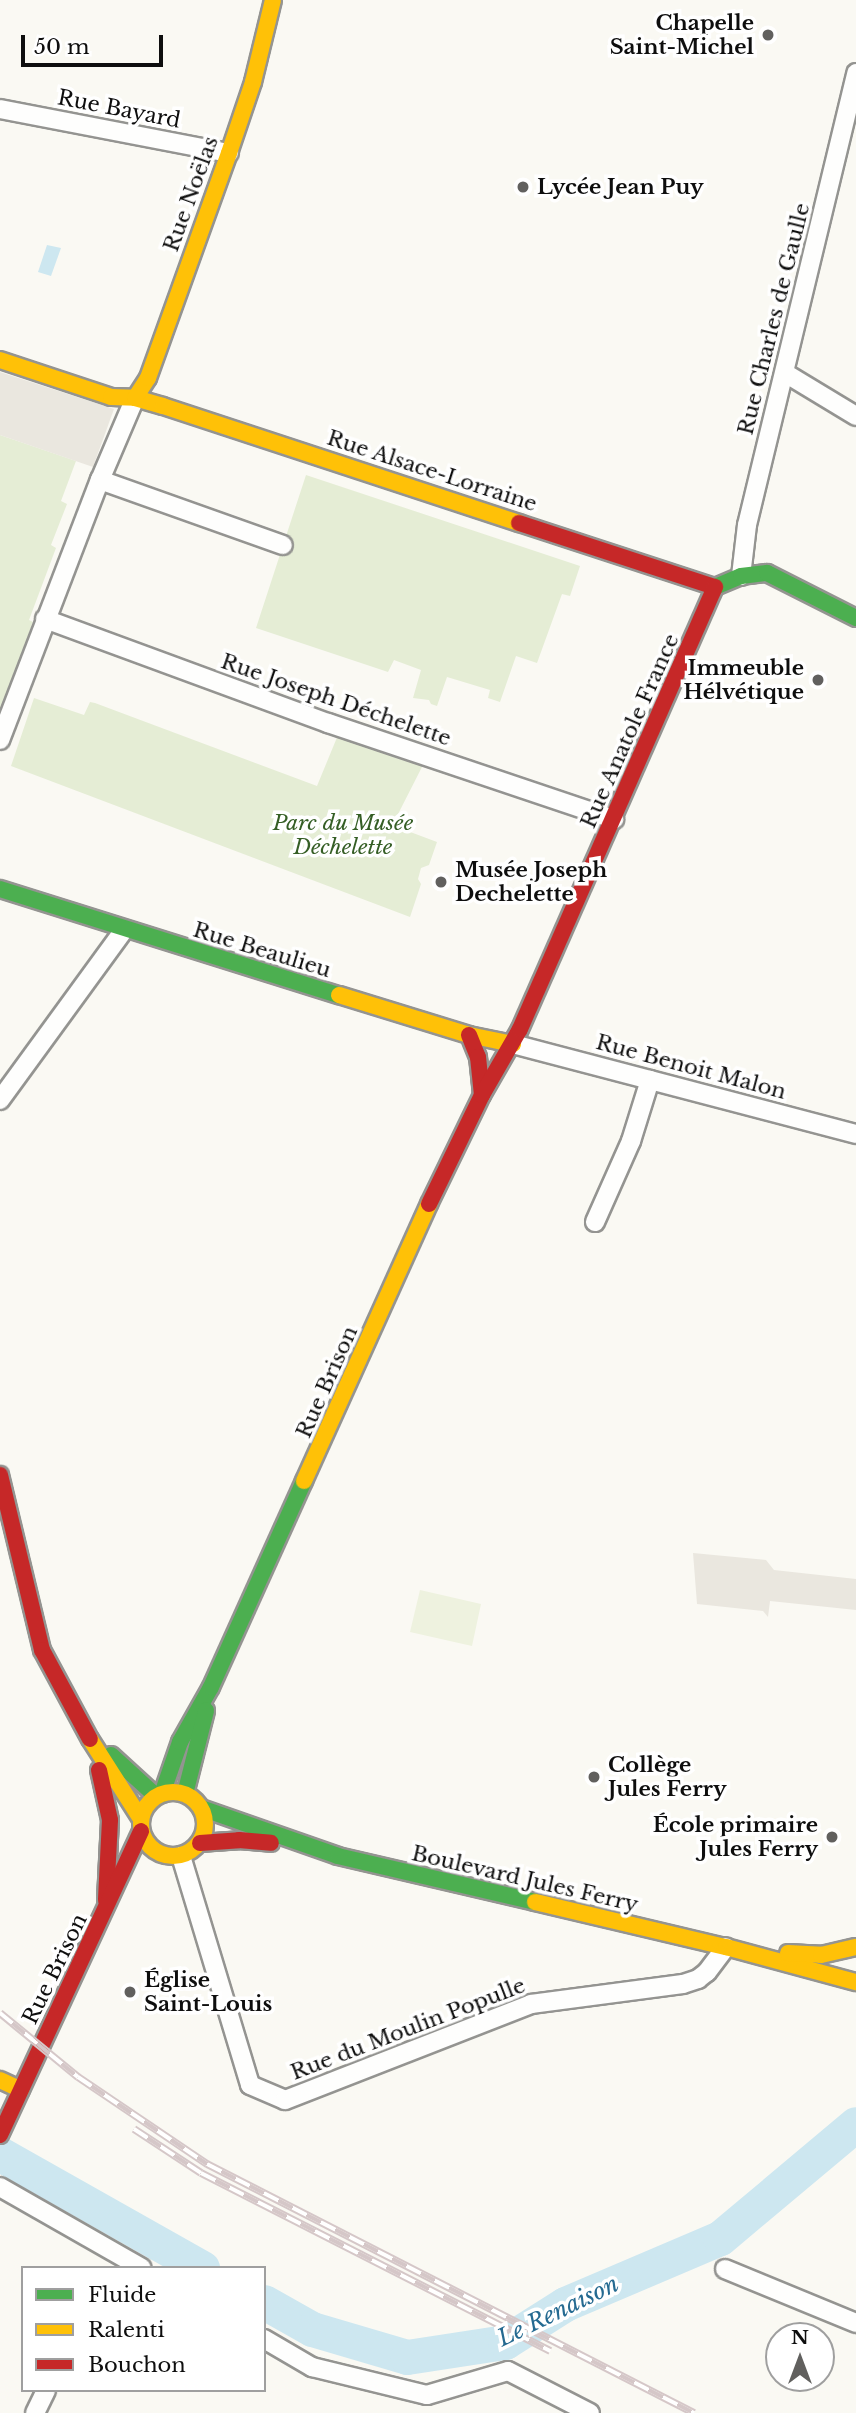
<!DOCTYPE html>
<html>
<head>
<meta charset="utf-8">
<style>
  body { margin:0 }
  #map { position:relative; width:856px; height:2413px; overflow:hidden; background:#faf9f3; font-family:"Libre Baskerville",serif }
  div>[style] { position:absolute }
  .green>* { inset:0; background:#e5edd5 }
  .pitch>* { inset:0; background:#eef2df }
  .plaza>* { inset:0; background:#eae7df }
  .water>* { inset:0; background:#cde7f0 }
  .river>* { height:35px; margin:-17.5px; padding:0 17.5px; transform-origin:17.5px; border-radius:17.5px; background:#cde7f0 }
  .roads { filter:drop-shadow(2px 0 #949491) drop-shadow(-2px 0 #949491) drop-shadow(0 2px #949491) drop-shadow(0 -2px #949491) }
  .street>* { height:18px; margin:-9px; padding:0 9px; transform-origin:9px; border-radius:9px; background:#fefefd }
  .fast>* { height:16px; margin:-8px; padding:0 8px; transform-origin:8px; border-radius:8px; background:#4caf50 }
  .slow>* { height:16px; margin:-8px; padding:0 8px; transform-origin:8px; border-radius:8px; background:#ffc107 }
  .slow>.ring { margin:-8px; padding:0; box-sizing:content-box; background:none; border:16px solid #ffc107; border-radius:50% }
  .jam>* { height:16px; margin:-8px; padding:0 8px; transform-origin:8px; border-radius:8px; background:#c62828 }
  .rail>* { height:8px; margin-top:-4px; transform-origin:0; background:repeating-linear-gradient(90deg,#fff 0 16px,#d5c7c8 0 32px); box-sizing:border-box; border-block:2px solid #d5c7c8 }
  .dots>* { width:19px; height:19px; translate:-50% -50%; box-sizing:border-box; border:4px solid #fff; border-radius:50% }
  span { translate:-50% -50%; white-space:nowrap; text-align:center; line-height:1.15; -webkit-text-stroke:7px #fff; paint-order:stroke }
  .poi-label { font-size:21px; color:#0e0e0e; font-weight:700 }
  .right { translate:-100% -50%; text-align:right }
  .left { translate:0 -50%; text-align:left }
  .street-label { font-size:21px; color:#0e0e0e }
  .park-label { font-size:21px; color:#355e25; font-style:italic }
  .water-label { font-size:23px; color:#256a91; font-style:italic }
  .legend { position:absolute; left:21px; top:2266px; width:245px; height:126px; box-sizing:border-box; background:#fff; border:2px solid #9f9f9f; margin:0; padding:9px 12px; list-style:none; font-size:21px; color:#0e0e0e }
  .legend li { display:flex; align-items:center; gap:14px; height:35px }
  .legend b { width:35px; border:2px solid #9f9f9f }
  .north { position:absolute; left:765px; top:2322px; width:70px; height:70px; box-sizing:border-box; background:#fff; border:2px solid #9f9f9f; border-radius:50%; rotate:0deg; font-size:19px; font-weight:700; line-height:28px; text-align:center; color:#0e0e0e }
  .north::after { content:''; display:block; margin:auto; width:24px; height:32px; background:#61605e; clip-path:polygon(50% 0,100% 100%,50% 72%,0 100%) }
  .scale { position:absolute; left:21px; top:35px; width:142px; height:32px; box-sizing:border-box; border:4px solid #0e0e0e; border-top:0; padding-left:9px; font-size:21px; line-height:24px; white-space:nowrap; color:#0e0e0e; -webkit-text-stroke:5px #fff; paint-order:stroke }
</style>
</head>
<body>
<div id="map">
  <div class="green">
    <i style="clip-path:polygon(0 435px,76px 461px,61px 501px,67px 504px,51px 545px,56px 548px,29px 620px,33px 622px,0 714px)"></i>
    <i style="clip-path:polygon(306px 475px,580px 566px,570px 596px,562px 594px,537px 663px,516px 656px,500px 702px,488px 698px,490px 690px,447px 677px,437px 706px,431px 704px,429px 700px,413px 698px,421px 670px,394px 660px,388px 672px,256px 628px)"></i>
    <i style="clip-path:polygon(34px 698px,84px 715px,90px 702px,95px 703px,317px 786px,338px 735px,423px 765px,394px 822px,397px 827px,437px 842px,429px 865px,421px 868px,418px 879px,421px 884px,410px 917px,11px 766px)"></i>
  </div>
  <div class="pitch">
    <i style="clip-path:polygon(420px 1590px,481px 1604px,472px 1646px,410px 1632px)"></i>
  </div>
  <div class="plaza">
    <i style="clip-path:polygon(0 372px,114px 409px,93px 467px,0 435px)"></i>
    <i style="clip-path:polygon(693px 1553px,766px 1560px,774px 1570px,856px 1579px,856px 1610px,770px 1601px,768px 1617px,763px 1611px,697px 1604px)"></i>
  </div>
  <div class="water">
    <i style="clip-path:polygon(47px 245px,61px 248px,51px 276px,38px 272px)"></i>
  </div>
  <div class="river">
    <i style="left:0;top:2154px;width:232px;rotate:29.4deg"></i>
    <i style="left:264px;top:2302px;width:55px;rotate:29.4deg"></i>
    <i style="left:312px;top:2329px;width:99px;rotate:16.4deg"></i>
    <i style="left:407px;top:2357px;width:99px;rotate:-8.7deg"></i>
    <i style="left:505px;top:2342px;width:71px;rotate:-32.3deg"></i>
    <i style="left:565px;top:2304px;width:168px;rotate:-23.1deg"></i>
    <i style="left:720px;top:2238px;width:177px;rotate:-40deg"></i>
  </div>
  <div class="roads">
    <div class="street">
      <i style="left:0;top:109px;width:233px;rotate:10.9deg"></i>
      <i style="left:785px;top:373px;width:83px;rotate:31.2deg"></i>
      <i style="left:100px;top:480px;width:194px;rotate:19.6deg"></i>
      <i style="left:741px;top:576px;width:51px;rotate:-83.3deg"></i>
      <i style="left:747px;top:525px;width:465px;rotate:-76.4deg"></i>
      <i style="left:45px;top:619px;width:302px;rotate:20.2deg"></i>
      <i style="left:328px;top:723px;width:302px;rotate:18.6deg"></i>
      <i style="left:0;top:740px;width:279px;rotate:-69deg"></i>
      <i style="left:100px;top:480px;width:89px;rotate:-66.9deg"></i>
      <i style="left:513px;top:1044px;width:355px;rotate:14.7deg"></i>
      <i style="left:0;top:1100px;width:210px;rotate:-53.9deg"></i>
      <i style="left:595px;top:1222px;width:89px;rotate:-66deg"></i>
      <i style="left:631px;top:1141px;width:64px;rotate:-72.7deg"></i>
      <i style="left:181px;top:1856px;width:239px;rotate:73.2deg"></i>
      <i style="left:250px;top:2085px;width:38px;rotate:23deg"></i>
      <i style="left:285px;top:2100px;width:264px;rotate:-21.3deg"></i>
      <i style="left:531px;top:2004px;width:153px;rotate:-7.5deg"></i>
      <i style="left:683px;top:1984px;width:16px;rotate:-18deg"></i>
      <i style="left:698px;top:1979px;width:11px;rotate:-38deg"></i>
      <i style="left:707px;top:1972px;width:31px;rotate:-53deg"></i>
      <i style="left:0;top:2187px;width:163px;rotate:29.7deg"></i>
      <i style="left:725px;top:2269px;width:142px;rotate:22.4deg"></i>
      <i style="left:264px;top:2339px;width:56px;rotate:30.3deg"></i>
      <i style="left:312px;top:2367px;width:118px;rotate:13.7deg"></i>
      <i style="left:427px;top:2395px;width:84px;rotate:-16.5deg"></i>
      <i style="left:508px;top:2371px;width:92px;rotate:27.1deg"></i>
      <i style="left:35px;top:2413px;width:25px;rotate:-64deg"></i>
    </div>
    <div class="fast">
      <i style="left:715px;top:587px;width:28px;rotate:-23deg"></i>
      <i style="left:741px;top:576px;width:26px;rotate:-7deg"></i>
      <i style="left:767px;top:573px;width:100px;rotate:26.8deg"></i>
      <i style="left:0;top:889px;width:355px;rotate:17.4deg"></i>
      <i style="left:111px;top:1755px;width:61px;rotate:42.3deg"></i>
      <i style="left:162px;top:1794px;width:55px;rotate:-70.9deg"></i>
      <i style="left:180px;top:1742px;width:63px;rotate:-60.6deg"></i>
      <i style="left:211px;top:1687px;width:226px;rotate:-65.7deg"></i>
      <i style="left:185px;top:1794px;width:86px;rotate:-75.8deg"></i>
      <i style="left:201px;top:1808px;width:145px;rotate:19.3deg"></i>
      <i style="left:338px;top:1856px;width:202px;rotate:13.1deg"></i>
    </div>
    <div class="slow">
      <i style="left:0;top:360px;width:117px;rotate:18.4deg"></i>
      <i style="left:111px;top:397px;width:24px;rotate:2deg"></i>
      <i style="left:135px;top:398px;width:29px;rotate:16deg"></i>
      <i style="left:163px;top:406px;width:375px;rotate:18.2deg"></i>
      <i style="left:135px;top:398px;width:24px;rotate:-57deg"></i>
      <i style="left:148px;top:378px;width:239px;rotate:-70.2deg"></i>
      <i style="left:229px;top:153px;width:75px;rotate:-71.3deg"></i>
      <i style="left:253px;top:82px;width:84px;rotate:-76.3deg"></i>
      <i style="left:339px;top:995px;width:136px;rotate:17.1deg"></i>
      <i style="left:469px;top:1035px;width:45px;rotate:11.6deg"></i>
      <i style="left:304px;top:1481px;width:304px;rotate:-65.7deg"></i>
      <i style="left:90px;top:1739px;width:95px;rotate:57.5deg"></i>
      <i class="ring" style="left:141px;top:1792px;width:48px;height:48px"></i>
      <i style="left:535px;top:1902px;width:196px;rotate:13.3deg"></i>
      <i style="left:726px;top:1947px;width:135px;rotate:15.1deg"></i>
      <i style="left:788px;top:1953px;width:33px;rotate:3deg"></i>
      <i style="left:821px;top:1955px;width:36px;rotate:-13deg"></i>
      <i style="left:0;top:2080px;width:23px;rotate:25deg"></i>
    </div>
    <div class="jam">
      <i style="left:519px;top:523px;width:206px;rotate:18.1deg"></i>
      <i style="left:469px;top:1035px;width:24px;rotate:68deg"></i>
      <i style="left:478px;top:1057px;width:38px;rotate:84deg"></i>
      <i style="left:429px;top:1204px;width:121px;rotate:-64.1deg"></i>
      <i style="left:482px;top:1095px;width:76px;rotate:-60.1deg"></i>
      <i style="left:520px;top:1029px;width:483px;rotate:-66.2deg"></i>
      <i style="left:0;top:1475px;width:180px;rotate:76.5deg"></i>
      <i style="left:42px;top:1650px;width:101px;rotate:61.7deg"></i>
      <i style="left:99px;top:1770px;width:51px;rotate:77.6deg"></i>
      <i style="left:110px;top:1820px;width:80px;rotate:92.9deg"></i>
      <i style="left:200px;top:1843px;width:39px;rotate:-4deg"></i>
      <i style="left:239px;top:1840px;width:32px;rotate:5deg"></i>
      <i style="left:0;top:2135px;width:335px;rotate:-65.1deg"></i>
    </div>
  </div>
  <div class="rail">
    <i style="left:0;top:2013px;width:101px;rotate:39.4deg"></i>
    <i style="left:78px;top:2077px;width:156px;rotate:34deg"></i>
    <i style="left:207px;top:2164px;width:547px;rotate:27.08deg"></i>
    <i style="left:134px;top:2129px;width:80px;rotate:33.3deg"></i>
    <i style="left:201px;top:2173px;width:392px;rotate:27deg"></i>
  </div>
  <div class="dots">
    <i style="left:768px;top:35px;background:#61605e"></i>
    <i style="left:523px;top:187px;background:#61605e"></i>
    <i style="left:818px;top:680px;background:#61605e"></i>
    <i style="left:441px;top:882px;background:#61605e"></i>
    <i style="left:594px;top:1777px;background:#61605e"></i>
    <i style="left:832px;top:1837px;background:#61605e"></i>
    <i style="left:130px;top:1992px;background:#61605e"></i>
  </div>
  <div class="poi-label">
    <span class="right" style="left:754px;top:35px">Chapelle<br>Saint-Michel</span>
    <span class="left" style="left:537px;top:187px">Lycée Jean Puy</span>
    <span class="right" style="left:804px;top:680px">Immeuble<br>Hélvétique</span>
    <span class="left" style="left:455px;top:882px">Musée Joseph<br>Dechelette</span>
    <span class="left" style="left:608px;top:1777px">Collège<br>Jules Ferry</span>
    <span class="right" style="left:818px;top:1837px">École primaire<br>Jules Ferry</span>
    <span class="left" style="left:144px;top:1992px">Église<br>Saint-Louis</span>
  </div>
  <div class="street-label">
    <span style="left:119px;top:109px;rotate:11deg">Rue Bayard</span>
    <span style="left:191px;top:194px;rotate:-70deg">Rue Noëlas</span>
    <span style="left:774px;top:319px;rotate:-76deg">Rue Charles de Gaulle</span>
    <span style="left:432px;top:471px;rotate:18deg">Rue Alsace-Lorraine</span>
    <span style="left:336px;top:700px;rotate:19deg">Rue Joseph Déchelette</span>
    <span style="left:630px;top:731px;rotate:-66deg">Rue Anatole France</span>
    <span style="left:262px;top:950px;rotate:17deg">Rue Beaulieu</span>
    <span style="left:691px;top:1067px;rotate:15deg">Rue Benoit Malon</span>
    <span style="left:327px;top:1382px;rotate:-66deg">Rue Brison</span>
    <span style="left:525px;top:1879px;rotate:13deg">Boulevard Jules Ferry</span>
    <span style="left:55px;top:1969px;rotate:-64deg">Rue Brison</span>
    <span style="left:408px;top:2029px;rotate:-21deg">Rue du Moulin Populle</span>
  </div>
  <div class="park-label">
    <span style="left:343px;top:835px">Parc du Musée<br>Déchelette</span>
  </div>
  <div class="water-label">
    <span style="left:558px;top:2311px;rotate:-26deg">Le Renaison</span>
  </div>
  <ul class="legend">
  <li><b style="height:9px;background:#4caf50"></b>Fluide</li>
  <li><b style="height:9px;background:#ffc107"></b>Ralenti</li>
  <li><b style="height:9px;background:#c62828"></b>Bouchon</li>
  </ul>
  <div class="north">N</div>
  <div class="scale">50 m</div>
</div>
</body>
</html>
